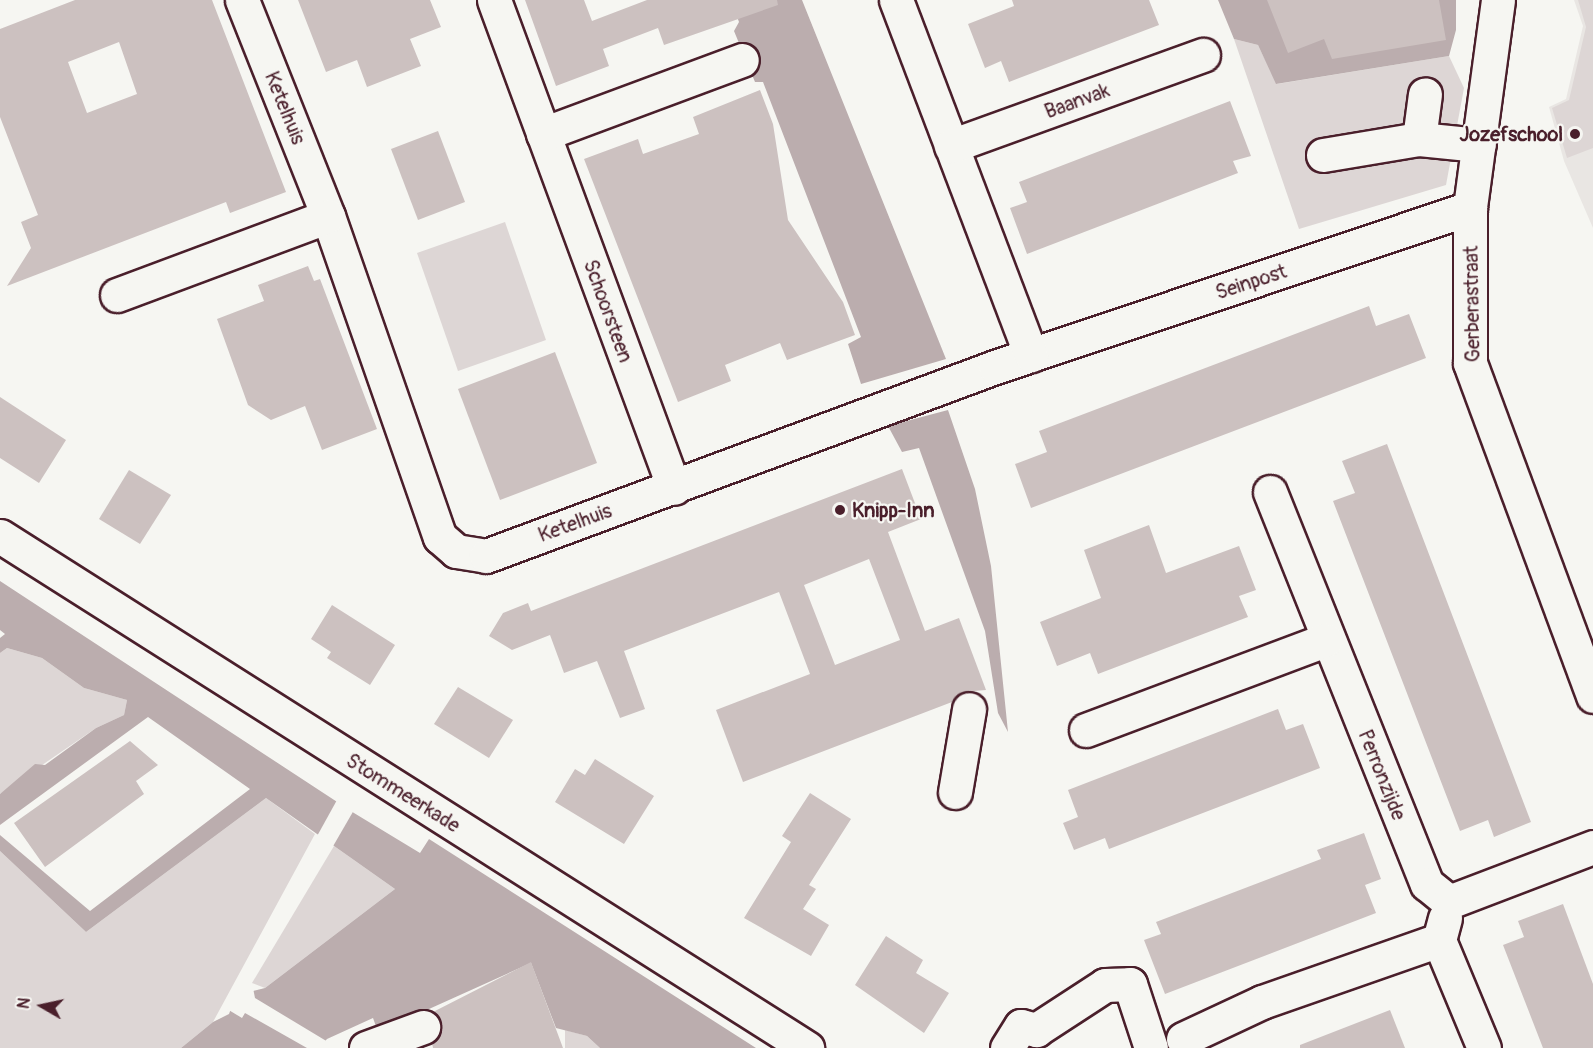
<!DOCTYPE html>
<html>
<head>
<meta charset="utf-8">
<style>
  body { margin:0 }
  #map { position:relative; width:1593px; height:1048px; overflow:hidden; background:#f6f6f2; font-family:Pangolin,sans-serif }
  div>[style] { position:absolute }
  .built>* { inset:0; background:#e9e6e3 }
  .green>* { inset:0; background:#ddd6d5 }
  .water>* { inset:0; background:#bbadae }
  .pier>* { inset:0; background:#f6f6f2 }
  .building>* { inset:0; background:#ccc1c0 }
  .roads { filter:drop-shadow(2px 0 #4a1f2b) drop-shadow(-2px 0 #4a1f2b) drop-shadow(0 2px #4a1f2b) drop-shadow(0 -2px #4a1f2b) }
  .minor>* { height:33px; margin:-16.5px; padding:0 16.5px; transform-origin:16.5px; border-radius:16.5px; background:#f6f6f2 }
  .dots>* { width:16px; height:16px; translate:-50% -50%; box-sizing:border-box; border:3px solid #f6f6f2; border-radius:50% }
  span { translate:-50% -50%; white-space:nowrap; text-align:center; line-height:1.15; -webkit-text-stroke:4.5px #f6f6f2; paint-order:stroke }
  .street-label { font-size:20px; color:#4a1f2b }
  .poi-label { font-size:20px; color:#4a1f2b; font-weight:700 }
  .right { translate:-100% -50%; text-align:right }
  .left { translate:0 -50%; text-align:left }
  .north { position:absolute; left:12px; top:976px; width:60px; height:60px; -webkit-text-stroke:4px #f6f6f2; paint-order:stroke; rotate:279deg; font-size:16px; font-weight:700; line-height:24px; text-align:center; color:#4a1f2b }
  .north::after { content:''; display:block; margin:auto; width:21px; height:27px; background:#4a1f2b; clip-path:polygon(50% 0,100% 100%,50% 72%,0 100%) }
</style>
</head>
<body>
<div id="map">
  <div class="built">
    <i style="clip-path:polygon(1574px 0,1593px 0,1593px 228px,1564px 161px,1549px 107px,1566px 99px,1583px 26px)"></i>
  </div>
  <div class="green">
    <i style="clip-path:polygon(1578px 0,1593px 0,1593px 148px,1567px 158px,1552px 108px,1569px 100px,1586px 27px)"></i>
    <i style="clip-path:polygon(1234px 39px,1258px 45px,1277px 84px,1449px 56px,1464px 88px,1446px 185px,1299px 229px)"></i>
    <i style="clip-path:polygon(505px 222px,546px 340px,458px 371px,417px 253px)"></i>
    <i style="clip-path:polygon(7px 648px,42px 658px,84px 688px,127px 700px,124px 715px,96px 728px,0 794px,0 653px)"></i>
    <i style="clip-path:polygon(266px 798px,315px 834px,213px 1022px,181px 1048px,0 1048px,0 851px,86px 932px)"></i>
    <i style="clip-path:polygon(334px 846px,395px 889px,265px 988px,252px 983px)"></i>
    <i style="clip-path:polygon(565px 1030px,587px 1036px,600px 1048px,565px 1048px)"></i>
  </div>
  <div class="water">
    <i style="clip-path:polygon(731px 0,802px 0,946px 359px,861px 384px,848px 344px,861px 337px,763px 82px,755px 82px,734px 31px,739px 22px)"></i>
    <i style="clip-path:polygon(1218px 0,1456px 0,1456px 30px,1449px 56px,1276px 84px,1258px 45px,1234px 39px)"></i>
    <i style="clip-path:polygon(948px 410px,975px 489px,991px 566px,1008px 732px,998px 713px,985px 631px,919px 448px,902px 452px,888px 426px)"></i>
    <i style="clip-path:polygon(0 581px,354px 813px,420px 853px,429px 839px,756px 1048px,600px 1048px,587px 1036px,556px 1028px,531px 963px,378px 1032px,373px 1018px,327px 1039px,319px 1048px,181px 1048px,213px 1022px,229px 1014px,233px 1003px,245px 993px,265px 988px,395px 889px,266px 798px,86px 932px,0 851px,0 835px,90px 911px,250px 789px,148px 717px,0 825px,0 794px,35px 764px,45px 765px,96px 728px,124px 715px,127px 700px,84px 688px,42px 658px,7px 648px,0 653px,0 638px,5px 634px,0 630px)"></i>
  </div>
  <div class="pier">
    <i style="clip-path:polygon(337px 800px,354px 810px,332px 848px,316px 838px)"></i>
    <i style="clip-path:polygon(253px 988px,255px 998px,328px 1042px,323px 1048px,307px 1048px,245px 1013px,242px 1018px,227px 1009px,231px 1000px)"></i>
  </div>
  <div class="building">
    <i style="clip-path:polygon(evenodd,75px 0,212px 0,286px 192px,230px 213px,226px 202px,7px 286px,31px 248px,21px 222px,38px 215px,0 117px,0 29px,75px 0,119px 42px,137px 94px,87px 113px,68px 62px,119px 42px)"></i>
    <i style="clip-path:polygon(298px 0,430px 0,441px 27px,410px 39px,421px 66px,367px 87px,357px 60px,326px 72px)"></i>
    <i style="clip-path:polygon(525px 0,584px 0,592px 21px,647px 0,777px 0,778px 5px,664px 45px,658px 28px,603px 49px,609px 66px,556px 86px)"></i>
    <i style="clip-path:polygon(1012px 0,1149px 0,1159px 25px,1009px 82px,1001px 61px,985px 68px,968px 24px,1014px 6px)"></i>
    <i style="clip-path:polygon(1267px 0,1439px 0,1446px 40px,1332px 59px,1324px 39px,1288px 53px)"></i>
    <i style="clip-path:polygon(760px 90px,773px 124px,788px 220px,843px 302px,855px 335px,787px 360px,780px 343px,725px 365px,731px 381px,678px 402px,584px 159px,638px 139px,643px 154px,699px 134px,693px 117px)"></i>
    <i style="clip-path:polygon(1230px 101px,1251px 156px,1233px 161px,1238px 173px,1027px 254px,1010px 208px,1027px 202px,1019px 182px)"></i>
    <i style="clip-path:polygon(438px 131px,465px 202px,418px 220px,391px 149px)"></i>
    <i style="clip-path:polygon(308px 266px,314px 281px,320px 279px,377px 429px,322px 450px,305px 406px,271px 420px,248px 405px,217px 319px,264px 301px,258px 285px)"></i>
    <i style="clip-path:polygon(1369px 306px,1376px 326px,1409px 314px,1426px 358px,1031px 508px,1015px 464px,1047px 452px,1039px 431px)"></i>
    <i style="clip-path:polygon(555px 352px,597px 463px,500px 500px,458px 389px)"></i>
    <i style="clip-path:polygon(0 397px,66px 440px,39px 483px,0 458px)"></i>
    <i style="clip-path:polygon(1387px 444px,1531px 822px,1494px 837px,1488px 820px,1460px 831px,1333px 501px,1355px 493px,1342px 461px)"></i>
    <i style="clip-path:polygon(evenodd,902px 469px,921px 519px,888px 532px,925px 631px,959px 618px,986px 690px,962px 692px,952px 702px,743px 782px,716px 710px,810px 674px,779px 592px,624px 651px,645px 709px,620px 718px,597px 661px,564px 673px,550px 635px,512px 650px,489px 636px,503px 613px,528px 603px,531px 611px,902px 469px,869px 559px,900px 640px,835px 665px,804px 585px,869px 559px)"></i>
    <i style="clip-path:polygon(129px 470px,171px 495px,140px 544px,99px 519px)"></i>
    <i style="clip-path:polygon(1149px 525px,1166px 573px,1239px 546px,1256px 590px,1239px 596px,1248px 617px,1098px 674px,1090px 653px,1057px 666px,1040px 622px,1101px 598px,1084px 550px)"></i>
    <i style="clip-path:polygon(332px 605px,395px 645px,370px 685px,327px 658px,331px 652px,311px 639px)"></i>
    <i style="clip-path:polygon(458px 687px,513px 720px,489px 758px,434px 724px)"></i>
    <i style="clip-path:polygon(1278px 709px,1286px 730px,1303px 724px,1320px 768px,1109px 849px,1105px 838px,1074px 850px,1063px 823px,1078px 817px,1068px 790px)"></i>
    <i style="clip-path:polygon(130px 741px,158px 765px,136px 781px,144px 794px,45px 867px,14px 823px)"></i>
    <i style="clip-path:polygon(595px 759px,654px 796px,624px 844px,555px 802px,575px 769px,585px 775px)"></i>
    <i style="clip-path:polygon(810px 793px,851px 819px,809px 885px,816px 889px,803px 909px,829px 925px,811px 956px,744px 918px,791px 842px,782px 836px)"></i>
    <i style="clip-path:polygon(1364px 833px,1381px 879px,1365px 885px,1376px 913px,1165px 994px,1144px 940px,1161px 934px,1156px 922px,1321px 859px,1317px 850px)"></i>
    <i style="clip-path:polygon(1563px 904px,1593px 984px,1593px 1048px,1543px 1048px,1503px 945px,1524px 937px,1518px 921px)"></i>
    <i style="clip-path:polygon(886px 936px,923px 960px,916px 973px,949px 993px,924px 1033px,855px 985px)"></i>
    <i style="clip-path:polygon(531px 962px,563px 1048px,433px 1048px,432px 1043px,441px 1030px,433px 1012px)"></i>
    <i style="clip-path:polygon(1390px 1010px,1405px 1048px,1300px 1048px,1300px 1045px)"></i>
  </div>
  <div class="roads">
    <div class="minor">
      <i style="left:242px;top:0;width:232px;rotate:68.3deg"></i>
      <i style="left:328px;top:216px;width:340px;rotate:70.8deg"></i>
      <i style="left:440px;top:537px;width:21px;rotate:41deg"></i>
      <i style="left:456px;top:551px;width:30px;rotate:9deg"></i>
      <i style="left:486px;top:556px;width:543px;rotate:-20.37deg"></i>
      <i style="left:995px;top:367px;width:501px;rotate:-18.51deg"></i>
      <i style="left:494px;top:0;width:520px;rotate:69.75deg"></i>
      <i style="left:896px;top:0;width:380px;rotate:69.2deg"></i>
      <i style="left:1498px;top:0;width:210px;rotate:97.7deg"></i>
      <i style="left:1470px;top:208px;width:155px;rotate:90deg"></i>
      <i style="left:1470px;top:363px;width:355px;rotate:69.7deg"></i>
      <i style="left:543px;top:134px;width:212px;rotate:-20.4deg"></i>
      <i style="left:1419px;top:139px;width:45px;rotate:-82.4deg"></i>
      <i style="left:951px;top:146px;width:268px;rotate:-19.9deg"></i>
      <i style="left:1323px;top:155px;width:97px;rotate:-9.5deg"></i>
      <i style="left:1419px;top:139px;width:60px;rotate:5.7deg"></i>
      <i style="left:117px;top:295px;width:225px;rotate:-20.5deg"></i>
      <i style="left:1270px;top:492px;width:422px;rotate:68.2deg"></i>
      <i style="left:1427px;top:884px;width:28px;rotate:39deg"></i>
      <i style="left:0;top:536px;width:956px;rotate:32.39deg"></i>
      <i style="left:1086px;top:730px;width:256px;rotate:-20.6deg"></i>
      <i style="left:955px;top:792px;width:84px;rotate:-80.4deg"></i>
      <i style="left:1449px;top:902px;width:154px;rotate:-20.9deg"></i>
      <i style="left:1445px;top:918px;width:23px;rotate:105deg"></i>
      <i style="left:1439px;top:940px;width:117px;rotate:67.4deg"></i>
      <i style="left:1183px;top:1039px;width:87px;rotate:-25.1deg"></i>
      <i style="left:1262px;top:1002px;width:188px;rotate:-19.3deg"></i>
      <i style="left:366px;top:1048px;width:61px;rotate:-20.2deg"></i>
      <i style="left:1007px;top:1048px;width:26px;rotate:-58deg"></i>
      <i style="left:1021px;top:1026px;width:16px;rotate:15deg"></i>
      <i style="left:1036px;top:1030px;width:82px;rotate:-33.1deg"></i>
      <i style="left:1105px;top:985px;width:25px;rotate:-2deg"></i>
      <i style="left:1130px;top:984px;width:67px;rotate:71.8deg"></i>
    </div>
  </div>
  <div class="dots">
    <i style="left:1575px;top:134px;background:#4a1f2b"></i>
    <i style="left:840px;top:510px;background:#4a1f2b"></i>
  </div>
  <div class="street-label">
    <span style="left:1077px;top:101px;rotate:-20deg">Baanvak</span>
    <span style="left:285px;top:108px;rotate:68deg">Ketelhuis</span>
    <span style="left:1251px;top:282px;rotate:-18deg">Seinpost</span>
    <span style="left:1472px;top:304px;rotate:-91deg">Gerberastraat</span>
    <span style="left:608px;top:311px;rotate:70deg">Schoorsteen</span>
    <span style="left:575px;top:523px;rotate:-20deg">Ketelhuis</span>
    <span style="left:1382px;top:775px;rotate:68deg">Perronzijde</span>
    <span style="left:403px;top:793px;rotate:32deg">Stommeerkade</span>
  </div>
  <div class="poi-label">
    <span class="right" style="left:1563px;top:134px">Jozefschool</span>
    <span class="left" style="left:852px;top:510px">Knipp-Inn</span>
  </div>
  <div class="north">N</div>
</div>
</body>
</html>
